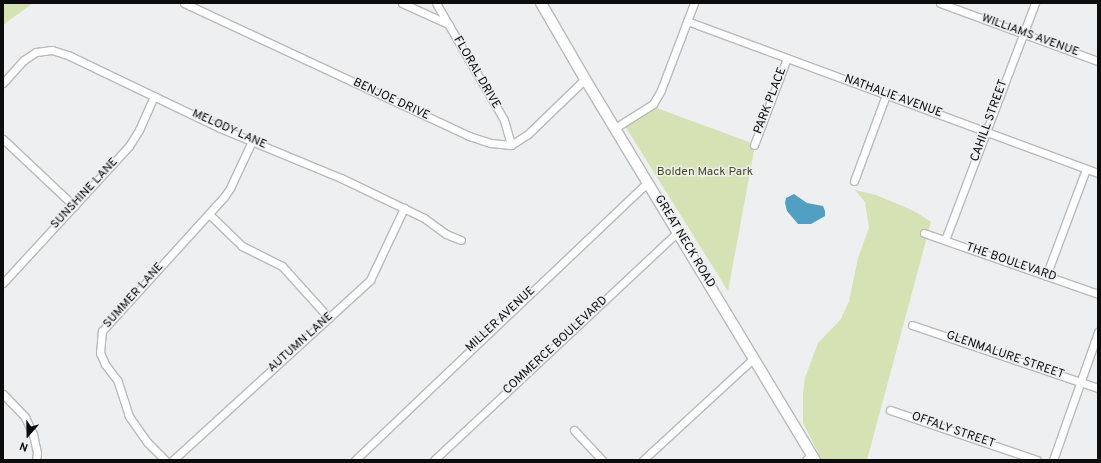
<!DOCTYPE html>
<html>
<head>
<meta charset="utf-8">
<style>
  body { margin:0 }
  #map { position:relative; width:1101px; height:463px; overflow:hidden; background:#eeeff0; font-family:Overpass,sans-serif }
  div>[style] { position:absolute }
  .green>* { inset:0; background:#d5e2b4 }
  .water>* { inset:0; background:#519fc3 }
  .roads { filter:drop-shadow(1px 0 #b9babb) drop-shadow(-1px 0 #b9babb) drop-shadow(0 1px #b9babb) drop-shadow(0 -1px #b9babb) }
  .minor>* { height:7px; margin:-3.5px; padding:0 3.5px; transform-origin:3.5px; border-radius:3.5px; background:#fff }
  .secondary>* { height:10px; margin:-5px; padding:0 5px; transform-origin:5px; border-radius:5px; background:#fff }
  span { translate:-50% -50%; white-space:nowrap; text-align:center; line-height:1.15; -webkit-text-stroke:3px #eeeff0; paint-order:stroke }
  .street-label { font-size:12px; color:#0c0c0d }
  .park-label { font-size:12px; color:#424d1b }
  .frame { position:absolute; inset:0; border:4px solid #0c0c0d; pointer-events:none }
  .north { position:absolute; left:8px; top:415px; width:40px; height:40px; -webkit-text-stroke:3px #eeeff0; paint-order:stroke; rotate:200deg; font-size:11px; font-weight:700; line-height:16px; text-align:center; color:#0c0c0d }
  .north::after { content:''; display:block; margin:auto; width:14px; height:18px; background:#0c0c0d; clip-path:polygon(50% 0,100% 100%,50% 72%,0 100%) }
</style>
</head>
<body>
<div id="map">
  <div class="green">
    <i style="clip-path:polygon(3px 3px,33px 3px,3px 25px)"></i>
    <i style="clip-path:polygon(654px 107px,749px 142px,754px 151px,728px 291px,625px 126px)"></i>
    <i style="clip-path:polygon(855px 190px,876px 195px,914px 211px,931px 222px,867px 460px,822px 460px,803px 423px,803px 393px,805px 378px,818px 343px,841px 319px,849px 301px,858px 258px,869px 228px,865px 202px)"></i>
  </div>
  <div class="water">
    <i style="clip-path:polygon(794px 194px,807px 203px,823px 206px,825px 211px,825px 216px,811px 224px,798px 224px,787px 211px,785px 203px,786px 198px)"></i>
  </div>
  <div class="roads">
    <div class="minor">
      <i style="left:184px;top:3px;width:315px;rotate:25deg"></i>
      <i style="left:469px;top:136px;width:23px;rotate:18deg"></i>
      <i style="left:491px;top:143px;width:20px;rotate:6deg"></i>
      <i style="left:511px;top:145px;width:20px;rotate:-33deg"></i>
      <i style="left:528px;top:134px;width:79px;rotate:-44deg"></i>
      <i style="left:402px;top:3px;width:51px;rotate:24.5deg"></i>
      <i style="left:436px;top:3px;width:135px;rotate:59.8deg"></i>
      <i style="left:504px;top:120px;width:26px;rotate:74deg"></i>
      <i style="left:940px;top:3px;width:168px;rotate:20.2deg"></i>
      <i style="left:687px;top:21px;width:438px;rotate:20.3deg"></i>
      <i style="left:3px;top:83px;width:31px;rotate:-48deg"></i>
      <i style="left:24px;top:60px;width:14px;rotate:-34deg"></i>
      <i style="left:36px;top:52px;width:16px;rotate:-7deg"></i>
      <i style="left:52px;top:50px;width:19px;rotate:18deg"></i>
      <i style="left:70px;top:56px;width:166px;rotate:25.6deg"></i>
      <i style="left:220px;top:128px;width:131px;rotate:22.5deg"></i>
      <i style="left:341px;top:178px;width:92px;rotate:25.7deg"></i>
      <i style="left:424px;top:218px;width:27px;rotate:36deg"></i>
      <i style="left:446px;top:234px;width:16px;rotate:22deg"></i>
      <i style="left:615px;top:128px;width:45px;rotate:-32.3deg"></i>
      <i style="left:653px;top:104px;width:16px;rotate:-60deg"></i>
      <i style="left:661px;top:90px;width:93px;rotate:-69.2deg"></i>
      <i style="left:3px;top:139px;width:98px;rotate:43.3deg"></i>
      <i style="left:754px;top:145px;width:93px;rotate:-69.2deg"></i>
      <i style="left:854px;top:181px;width:92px;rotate:-69.6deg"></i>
      <i style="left:209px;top:214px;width:46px;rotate:44.1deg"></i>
      <i style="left:242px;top:246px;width:45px;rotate:26.6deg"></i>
      <i style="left:282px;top:266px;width:70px;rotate:47.9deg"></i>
      <i style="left:924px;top:233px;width:184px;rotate:19.3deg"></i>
      <i style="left:945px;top:240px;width:254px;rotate:-69.2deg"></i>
      <i style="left:1046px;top:276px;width:114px;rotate:-69.5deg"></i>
      <i style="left:3px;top:283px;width:186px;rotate:-47.4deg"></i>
      <i style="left:129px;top:146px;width:19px;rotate:-58deg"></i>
      <i style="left:139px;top:130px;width:37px;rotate:-66deg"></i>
      <i style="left:912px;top:325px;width:196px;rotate:18.7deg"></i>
      <i style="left:3px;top:394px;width:32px;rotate:46deg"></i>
      <i style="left:25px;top:417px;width:19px;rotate:65deg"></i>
      <i style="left:33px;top:434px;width:19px;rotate:78deg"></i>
      <i style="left:37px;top:453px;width:7px;rotate:98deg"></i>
      <i style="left:890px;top:410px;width:155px;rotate:18.8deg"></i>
      <i style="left:574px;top:430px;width:41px;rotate:47deg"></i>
      <i style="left:165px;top:460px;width:25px;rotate:-135deg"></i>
      <i style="left:147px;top:442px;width:32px;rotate:-125deg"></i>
      <i style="left:129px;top:416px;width:38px;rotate:-108deg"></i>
      <i style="left:117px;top:380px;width:20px;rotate:-127deg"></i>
      <i style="left:105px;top:364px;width:12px;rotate:-114deg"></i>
      <i style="left:100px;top:353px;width:22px;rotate:-85deg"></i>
      <i style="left:102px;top:331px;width:181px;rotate:-47.7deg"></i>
      <i style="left:224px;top:197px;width:11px;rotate:-56deg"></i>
      <i style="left:230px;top:188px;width:52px;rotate:-64.9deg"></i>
      <i style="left:173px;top:460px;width:267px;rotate:-42.4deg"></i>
      <i style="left:370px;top:280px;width:80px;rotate:-64.7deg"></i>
      <i style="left:355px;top:460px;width:404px;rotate:-43.5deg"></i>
      <i style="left:434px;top:460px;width:334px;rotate:-43.1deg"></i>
      <i style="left:643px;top:460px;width:151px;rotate:-42.6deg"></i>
      <i style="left:806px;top:460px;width:8px;rotate:-45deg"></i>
      <i style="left:1053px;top:460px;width:136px;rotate:-70.6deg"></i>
    </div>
    <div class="secondary">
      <i style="left:541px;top:3px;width:88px;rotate:59.9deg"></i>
      <i style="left:585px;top:79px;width:445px;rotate:58.9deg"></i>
    </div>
  </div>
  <div class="street-label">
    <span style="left:1030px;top:36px;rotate:20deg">WILLIAMS AVENUE</span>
    <span style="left:476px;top:73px;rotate:60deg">FLORAL DRIVE</span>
    <span style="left:893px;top:97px;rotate:20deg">NATHALIE AVENUE</span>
    <span style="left:391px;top:100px;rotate:25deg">BENJOE DRIVE</span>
    <span style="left:771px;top:101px;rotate:-69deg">PARK PLACE</span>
    <span style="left:990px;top:121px;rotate:-70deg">CAHILL STREET</span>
    <span style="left:229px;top:130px;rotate:24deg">MELODY LANE</span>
    <span style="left:85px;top:194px;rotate:-47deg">SUNSHINE LANE</span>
    <span style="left:684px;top:242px;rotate:59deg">GREAT NECK ROAD</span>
    <span style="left:1011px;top:263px;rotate:19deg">THE BOULEVARD</span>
    <span style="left:134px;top:296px;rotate:-48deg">SUMMER LANE</span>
    <span style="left:501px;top:320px;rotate:-43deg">MILLER AVENUE</span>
    <span style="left:301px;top:343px;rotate:-42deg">AUTUMN LANE</span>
    <span style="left:556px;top:346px;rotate:-43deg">COMMERCE BOULEVARD</span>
    <span style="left:1005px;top:356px;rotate:19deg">GLENMALURE STREET</span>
    <span style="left:953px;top:431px;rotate:19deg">OFFALY STREET</span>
  </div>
  <div class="park-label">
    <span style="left:705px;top:173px">Bolden Mack Park</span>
  </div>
  <div class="frame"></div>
  <div class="north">N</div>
</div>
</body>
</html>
